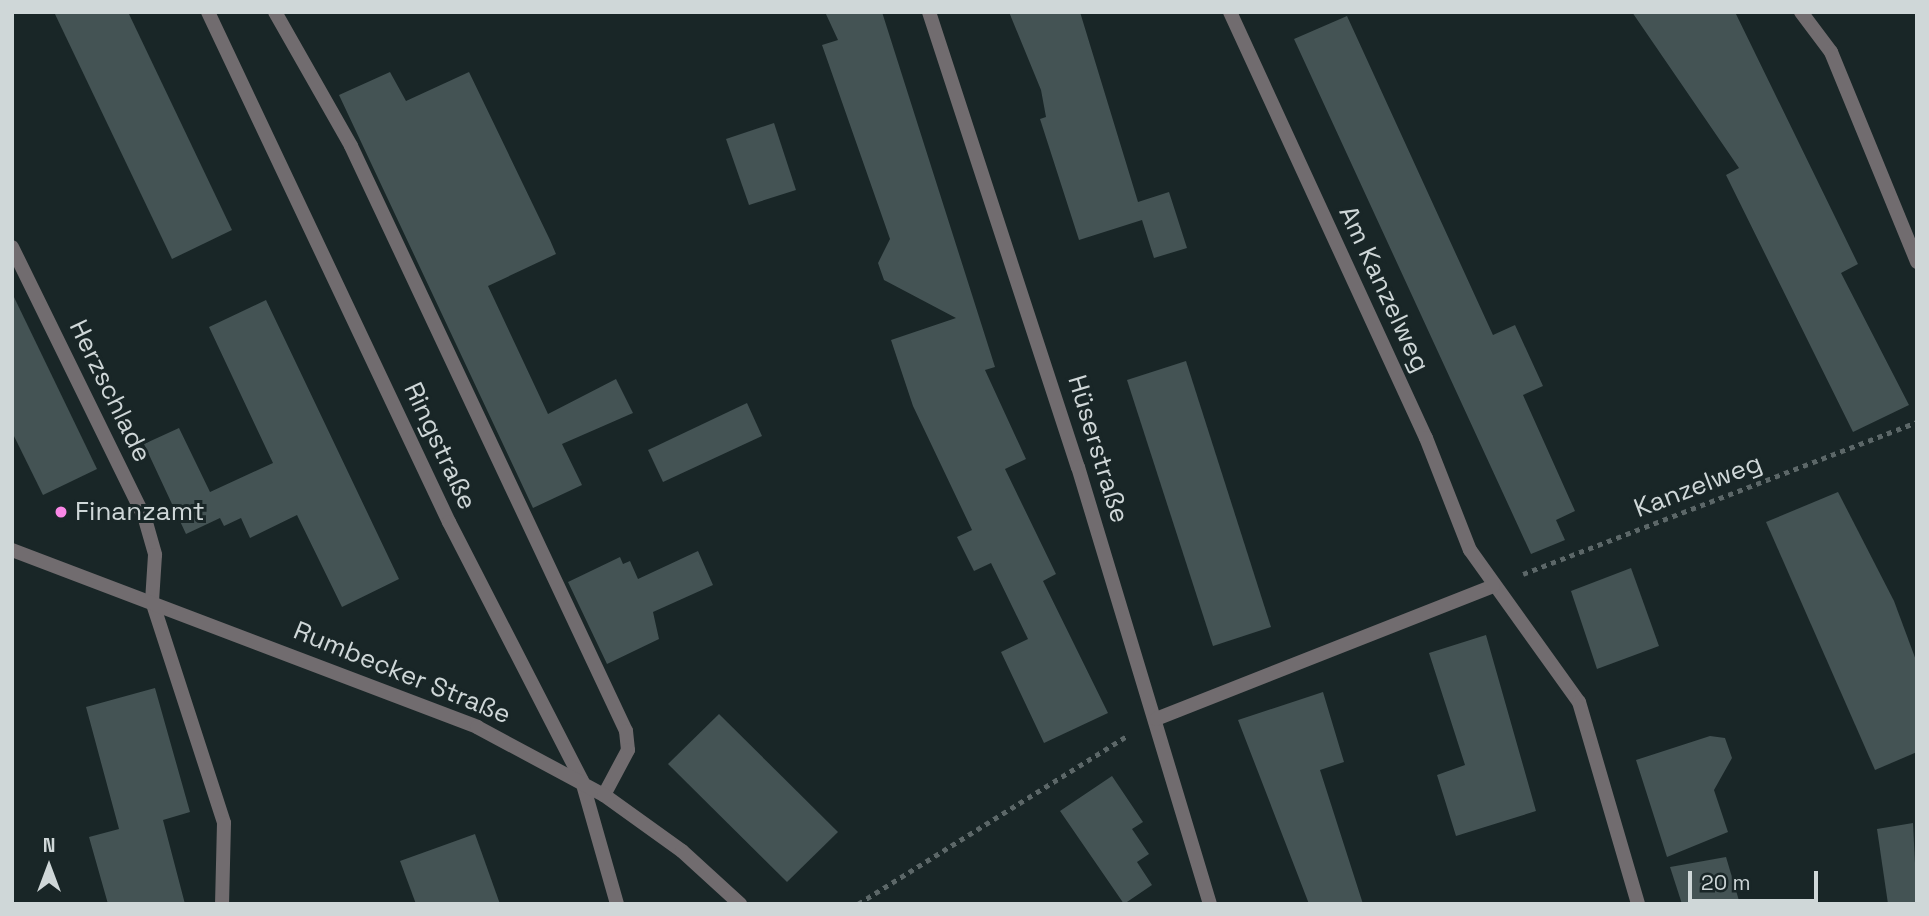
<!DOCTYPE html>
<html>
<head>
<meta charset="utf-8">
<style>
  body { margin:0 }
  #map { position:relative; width:1929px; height:916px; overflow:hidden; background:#192627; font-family:"Space Grotesk",sans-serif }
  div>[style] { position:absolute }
  .building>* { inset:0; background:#445354 }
  .path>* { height:4.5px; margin-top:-2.25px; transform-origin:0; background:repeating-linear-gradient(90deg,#5c6768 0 5px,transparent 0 10px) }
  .service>* { height:14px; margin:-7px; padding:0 7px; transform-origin:7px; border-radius:7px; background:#716c6f }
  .minor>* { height:14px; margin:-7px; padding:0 7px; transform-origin:7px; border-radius:7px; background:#716c6f }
  .tertiary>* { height:14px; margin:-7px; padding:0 7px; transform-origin:7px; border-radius:7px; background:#716c6f }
  .dots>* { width:19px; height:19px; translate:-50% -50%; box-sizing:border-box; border:4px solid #192627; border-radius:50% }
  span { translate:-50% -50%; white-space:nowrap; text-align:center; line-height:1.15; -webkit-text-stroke:6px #192627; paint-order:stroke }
  .street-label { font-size:26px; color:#cfd7d8 }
  .poi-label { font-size:26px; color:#cfd7d8 }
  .left { translate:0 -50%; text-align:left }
  .frame { position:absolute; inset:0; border:14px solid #cfd7d8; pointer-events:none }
  .north { position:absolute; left:14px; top:832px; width:70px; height:70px; -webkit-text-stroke:5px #192627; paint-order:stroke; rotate:0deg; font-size:19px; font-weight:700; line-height:28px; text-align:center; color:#cfd7d8 }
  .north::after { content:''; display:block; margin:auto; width:24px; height:32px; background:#cfd7d8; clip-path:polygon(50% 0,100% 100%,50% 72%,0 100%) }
  .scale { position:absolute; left:1688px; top:871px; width:130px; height:32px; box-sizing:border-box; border:4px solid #cfd7d8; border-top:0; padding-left:9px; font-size:21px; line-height:24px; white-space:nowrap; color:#cfd7d8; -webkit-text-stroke:5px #192627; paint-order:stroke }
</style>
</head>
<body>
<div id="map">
  <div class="building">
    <i style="clip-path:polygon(54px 12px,128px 12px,232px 230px,172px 259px)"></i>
    <i style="clip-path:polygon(825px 12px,882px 12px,995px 367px,985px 370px,1026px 459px,1005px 469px,1056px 574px,1043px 581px,1108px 713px,1044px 743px,1001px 652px,1028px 639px,991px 563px,974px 571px,957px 537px,972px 530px,913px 406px,891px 340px,956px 318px,884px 280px,878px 263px,890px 239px,822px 45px,838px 40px)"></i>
    <i style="clip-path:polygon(1009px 12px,1080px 12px,1138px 202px,1169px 192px,1187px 248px,1154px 258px,1142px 220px,1079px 240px,1040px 119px,1046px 117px,1041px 90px)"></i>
    <i style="clip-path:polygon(1632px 12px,1735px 12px,1858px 264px,1841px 273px,1909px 405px,1853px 432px,1726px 175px,1739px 168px)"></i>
    <i style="clip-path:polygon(1347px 16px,1493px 335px,1515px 325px,1543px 386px,1523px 395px,1575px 511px,1556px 520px,1565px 540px,1531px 554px,1294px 39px)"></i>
    <i style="clip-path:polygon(390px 72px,406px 101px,469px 72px,550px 240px,556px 254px,488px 286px,548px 414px,616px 379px,633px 413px,562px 444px,582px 485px,533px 508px,339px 95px)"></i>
    <i style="clip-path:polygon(774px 123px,796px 190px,749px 205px,726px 139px)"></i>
    <i style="clip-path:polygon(12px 293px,97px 469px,43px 495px,12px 432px)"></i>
    <i style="clip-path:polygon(266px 300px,399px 579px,342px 607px,297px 515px,250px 538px,241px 518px,224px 526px,220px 518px,186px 534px,144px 444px,179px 428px,210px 492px,273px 463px,209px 327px)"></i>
    <i style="clip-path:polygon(1186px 361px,1271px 627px,1213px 646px,1127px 380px)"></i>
    <i style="clip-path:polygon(747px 403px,762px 436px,663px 482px,648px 450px)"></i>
    <i style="clip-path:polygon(1838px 492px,1894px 601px,1917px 663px,1917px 752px,1875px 770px,1766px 522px)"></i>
    <i style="clip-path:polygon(698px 551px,713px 585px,653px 612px,659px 639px,607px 664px,568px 582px,620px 557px,623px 564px,630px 561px,638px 579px)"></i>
    <i style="clip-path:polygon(1631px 568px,1659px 646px,1597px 669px,1571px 591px)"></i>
    <i style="clip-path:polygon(1486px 635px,1536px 811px,1456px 836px,1437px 775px,1465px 765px,1429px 653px)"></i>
    <i style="clip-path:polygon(155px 688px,190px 812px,163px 820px,185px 904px,108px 904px,89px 837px,119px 829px,86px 707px)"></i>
    <i style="clip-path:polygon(1323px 692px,1344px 762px,1320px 770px,1363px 904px,1309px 904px,1238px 720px)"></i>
    <i style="clip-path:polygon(719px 714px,838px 832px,787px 882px,668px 764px)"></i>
    <i style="clip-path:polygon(1710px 736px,1725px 738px,1732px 758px,1714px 790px,1728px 832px,1667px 857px,1636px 760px)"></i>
    <i style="clip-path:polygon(1112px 776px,1143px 822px,1132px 829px,1149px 854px,1137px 862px,1152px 885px,1124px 904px,1060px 811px)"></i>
    <i style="clip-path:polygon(1913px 823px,1917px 904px,1888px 904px,1877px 829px)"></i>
    <i style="clip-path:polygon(475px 834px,500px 904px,416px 904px,400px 861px)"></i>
    <i style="clip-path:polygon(1726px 857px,1740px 904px,1682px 904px,1670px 867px)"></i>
  </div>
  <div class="path">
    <i style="left:1523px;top:574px;width:422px;rotate:-21.1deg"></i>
    <i style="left:858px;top:904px;width:319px;rotate:-32deg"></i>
  </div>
  <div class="service">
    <i style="left:275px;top:12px;width:154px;rotate:60.4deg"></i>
    <i style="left:351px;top:146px;width:646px;rotate:64.82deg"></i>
    <i style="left:626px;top:731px;width:19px;rotate:84deg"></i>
    <i style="left:628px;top:750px;width:51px;rotate:118.1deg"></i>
    <i style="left:152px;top:601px;width:233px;rotate:72deg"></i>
    <i style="left:224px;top:823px;width:81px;rotate:91.4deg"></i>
  </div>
  <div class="minor">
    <i style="left:208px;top:12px;width:564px;rotate:64.71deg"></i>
    <i style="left:449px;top:522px;width:291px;rotate:62.8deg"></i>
    <i style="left:582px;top:781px;width:128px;rotate:74.1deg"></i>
    <i style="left:929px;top:12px;width:479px;rotate:71.9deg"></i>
    <i style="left:1078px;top:467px;width:457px;rotate:73.2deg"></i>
    <i style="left:1230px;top:12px;width:469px;rotate:65.3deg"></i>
    <i style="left:1426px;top:438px;width:120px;rotate:68.6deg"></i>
    <i style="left:1470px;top:550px;width:187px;rotate:54.4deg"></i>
    <i style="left:1579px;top:702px;width:210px;rotate:73.7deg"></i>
    <i style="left:1801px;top:12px;width:50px;rotate:53.1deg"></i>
    <i style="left:1831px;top:52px;width:227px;rotate:67.7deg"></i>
    <i style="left:12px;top:247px;width:303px;rotate:63.9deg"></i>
    <i style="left:145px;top:519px;width:37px;rotate:74deg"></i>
    <i style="left:155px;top:555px;width:46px;rotate:93.7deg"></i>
    <i style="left:1156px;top:719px;width:362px;rotate:-21.5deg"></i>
  </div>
  <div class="tertiary">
    <i style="left:12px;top:550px;width:498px;rotate:20.8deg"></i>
    <i style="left:477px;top:727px;width:144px;rotate:28.2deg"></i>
    <i style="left:604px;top:795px;width:96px;rotate:35.7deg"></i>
    <i style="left:682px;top:851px;width:79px;rotate:42.4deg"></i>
  </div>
  <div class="dots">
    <i style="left:61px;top:512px;background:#fa87e6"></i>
  </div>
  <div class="street-label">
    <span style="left:1384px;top:289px;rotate:65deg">Am Kanzelweg</span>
    <span style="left:110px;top:391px;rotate:64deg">Herzschlade</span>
    <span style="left:440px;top:446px;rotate:65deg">Ringstraße</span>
    <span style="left:1098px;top:449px;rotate:73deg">Hüserstraße</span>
    <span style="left:1698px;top:486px;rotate:-21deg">Kanzelweg</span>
    <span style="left:402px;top:673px;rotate:22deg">Rumbecker Straße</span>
  </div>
  <div class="poi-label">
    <span class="left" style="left:75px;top:512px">Finanzamt</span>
  </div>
  <div class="frame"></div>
  <div class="north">N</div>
  <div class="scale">20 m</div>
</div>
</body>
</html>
